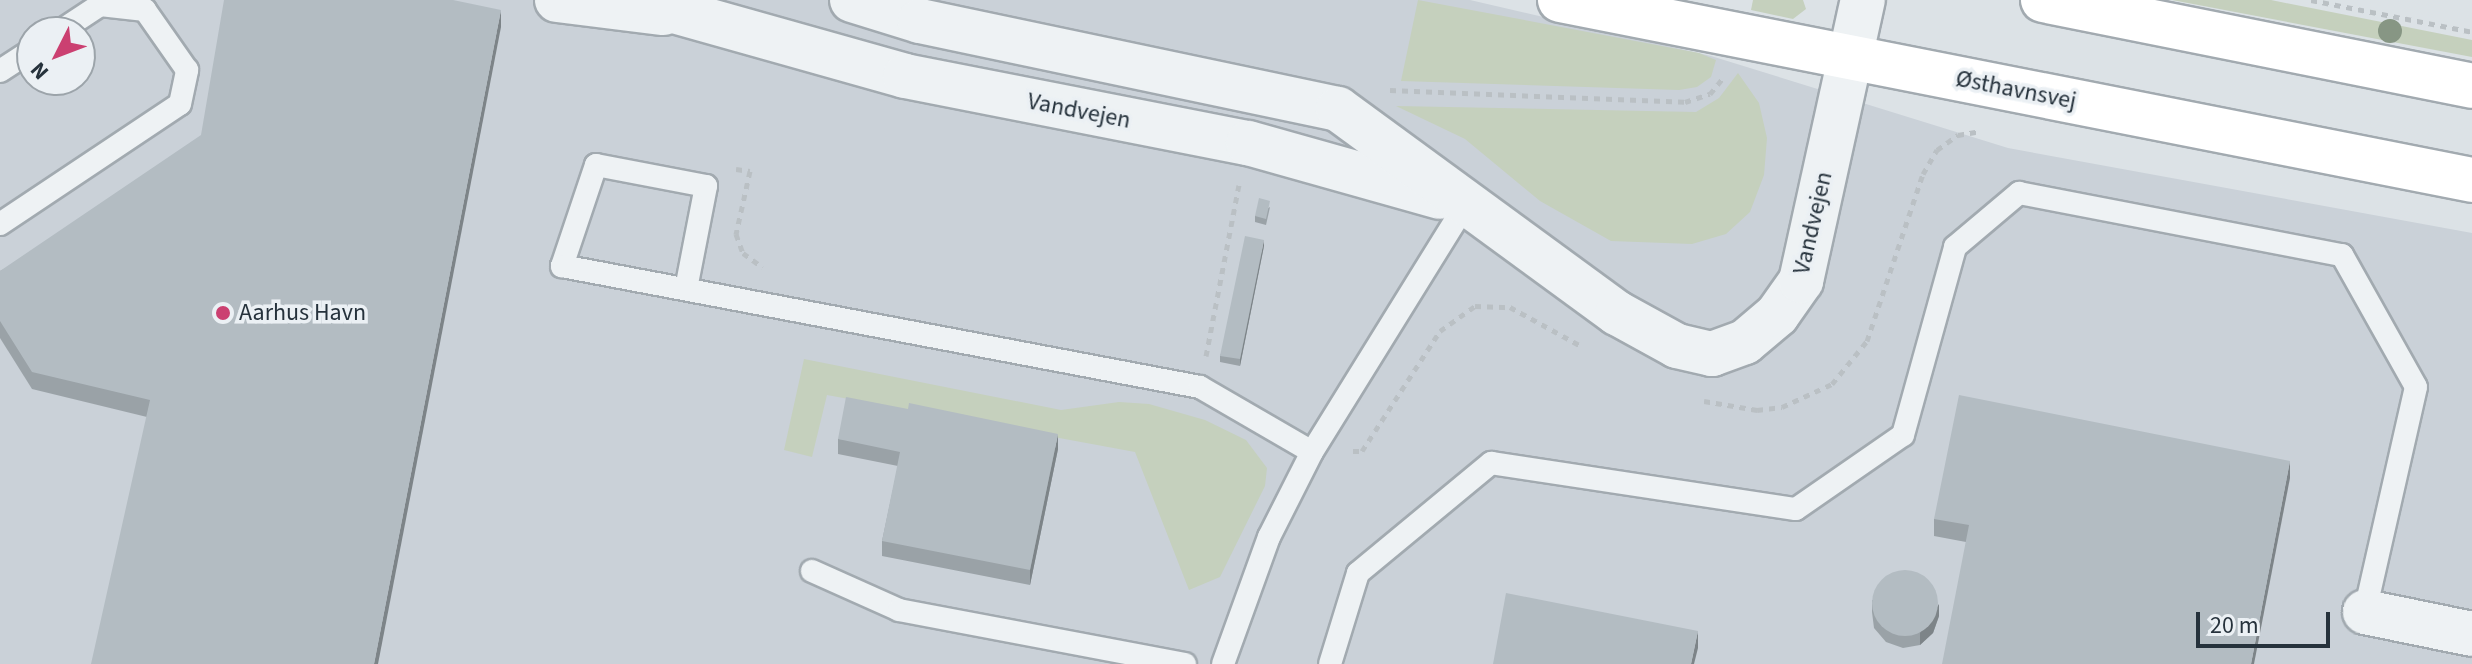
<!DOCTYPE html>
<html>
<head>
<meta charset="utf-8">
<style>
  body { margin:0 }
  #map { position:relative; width:2472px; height:664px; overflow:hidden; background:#dce2e6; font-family:"Source Sans 3",sans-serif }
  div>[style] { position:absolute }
  .built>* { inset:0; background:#cad1d8 }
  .green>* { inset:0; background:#c5d0bd }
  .path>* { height:5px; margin-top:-2.5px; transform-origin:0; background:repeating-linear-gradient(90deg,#bac0c4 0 6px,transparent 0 12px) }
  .roads { filter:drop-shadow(2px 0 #a2aab0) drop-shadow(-2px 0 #a2aab0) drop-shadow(0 2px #a2aab0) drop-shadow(0 -2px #a2aab0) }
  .lane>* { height:22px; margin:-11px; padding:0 11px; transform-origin:11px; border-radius:11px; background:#eef2f4 }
  .street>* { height:44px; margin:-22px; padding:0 22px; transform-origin:22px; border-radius:22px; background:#eef2f4 }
  .secondary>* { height:44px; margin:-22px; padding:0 22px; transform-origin:22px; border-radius:22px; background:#fff }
  .trees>* { width:24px; height:24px; margin:-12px; border-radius:50%; background:#879684 }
  .wall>* { inset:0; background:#9aa2a7 }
  .shaded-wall>* { inset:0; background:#7d8488 }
  .building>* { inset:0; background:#b3bcc2 }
  .round { border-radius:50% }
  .dots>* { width:22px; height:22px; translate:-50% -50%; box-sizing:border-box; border:4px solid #ebf0f4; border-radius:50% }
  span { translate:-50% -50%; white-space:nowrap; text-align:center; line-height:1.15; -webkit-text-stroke:7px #ebf0f4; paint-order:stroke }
  .street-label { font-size:24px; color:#26323c }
  .poi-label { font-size:24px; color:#26323c }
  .left { translate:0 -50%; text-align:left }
  .north { position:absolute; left:16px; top:16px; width:80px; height:80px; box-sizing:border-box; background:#ebf0f4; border:2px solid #9ca4aa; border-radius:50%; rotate:228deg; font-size:22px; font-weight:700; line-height:32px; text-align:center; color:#26323c }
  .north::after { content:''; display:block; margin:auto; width:28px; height:36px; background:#cb4071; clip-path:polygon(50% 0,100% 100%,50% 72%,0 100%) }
  .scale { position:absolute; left:2196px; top:612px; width:134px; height:36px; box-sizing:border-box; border:4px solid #26323c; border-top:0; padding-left:10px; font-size:24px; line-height:28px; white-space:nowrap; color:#26323c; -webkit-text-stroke:6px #ebf0f4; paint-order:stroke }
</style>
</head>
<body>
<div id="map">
  <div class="built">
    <i style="clip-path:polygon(evenodd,0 0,1470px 0,1711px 56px,2008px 148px,2472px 233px,2472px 664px,0 664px,0 0,32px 32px,80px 32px,80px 80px,32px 80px,32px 32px)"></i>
  </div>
  <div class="green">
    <i style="clip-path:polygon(1418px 0,1699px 53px,1716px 60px,1711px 77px,1697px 87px,1679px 90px,1401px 81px)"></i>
    <i style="clip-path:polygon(1753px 0,1803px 0,1806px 9px,1793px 19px,1751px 10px)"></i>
    <i style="clip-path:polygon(2172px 0,2271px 0,2472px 40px,2472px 57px)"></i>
    <i style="clip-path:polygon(1738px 73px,1759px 103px,1767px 138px,1764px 175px,1750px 212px,1726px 234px,1692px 244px,1611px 241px,1540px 201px,1465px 139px,1396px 106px,1696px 112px,1719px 98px)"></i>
    <i style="clip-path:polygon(804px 359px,1061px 410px,1119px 402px,1149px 404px,1205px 420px,1246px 440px,1267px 468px,1265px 486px,1220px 577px,1189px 590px,1135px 452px,827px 395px,812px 457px,784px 450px)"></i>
  </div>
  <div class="path">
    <i style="left:2311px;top:0;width:164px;rotate:11.2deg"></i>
    <i style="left:1390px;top:90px;width:295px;rotate:2.3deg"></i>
    <i style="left:1685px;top:102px;width:26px;rotate:-18deg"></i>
    <i style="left:1710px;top:94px;width:19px;rotate:-51deg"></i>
    <i style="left:736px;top:169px;width:14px;rotate:8deg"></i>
    <i style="left:750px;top:171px;width:65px;rotate:102.5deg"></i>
    <i style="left:736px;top:234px;width:20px;rotate:70deg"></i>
    <i style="left:743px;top:253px;width:24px;rotate:36deg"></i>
    <i style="left:1206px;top:356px;width:174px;rotate:-79.1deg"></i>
    <i style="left:1704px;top:401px;width:54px;rotate:9.6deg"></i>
    <i style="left:1757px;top:410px;width:25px;rotate:-7deg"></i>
    <i style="left:1782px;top:407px;width:55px;rotate:-24.7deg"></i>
    <i style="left:1832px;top:384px;width:55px;rotate:-50.9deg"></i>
    <i style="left:1867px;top:341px;width:176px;rotate:-71.5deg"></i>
    <i style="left:1923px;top:174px;width:28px;rotate:-60deg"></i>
    <i style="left:1937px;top:150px;width:26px;rotate:-36deg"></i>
    <i style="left:1958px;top:135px;width:22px;rotate:-10deg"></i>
    <i style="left:1353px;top:451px;width:9px"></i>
    <i style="left:1362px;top:451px;width:143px;rotate:-57deg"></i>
    <i style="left:1440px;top:331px;width:43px;rotate:-35.5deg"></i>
    <i style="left:1475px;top:306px;width:35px;rotate:2deg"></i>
    <i style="left:1510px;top:307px;width:79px;rotate:28.8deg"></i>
  </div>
  <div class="roads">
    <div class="lane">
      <i style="left:0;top:71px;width:38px;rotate:-33deg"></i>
      <i style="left:0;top:224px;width:216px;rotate:-33.7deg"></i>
      <i style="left:180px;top:104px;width:35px;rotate:-78deg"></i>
      <i style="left:187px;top:70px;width:73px;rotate:-125deg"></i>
      <i style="left:145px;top:10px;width:45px;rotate:-173.7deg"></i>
      <i style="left:100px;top:5px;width:49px;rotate:146.6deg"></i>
      <i style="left:686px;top:289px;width:105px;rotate:-79deg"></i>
      <i style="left:706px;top:186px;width:112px;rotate:-169.2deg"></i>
      <i style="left:596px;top:165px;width:107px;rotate:108.6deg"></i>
      <i style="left:562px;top:266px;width:649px;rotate:10.74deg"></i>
      <i style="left:1200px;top:387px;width:129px;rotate:30.1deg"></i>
      <i style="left:812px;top:571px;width:95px;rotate:24.1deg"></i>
      <i style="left:899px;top:610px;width:291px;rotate:10.7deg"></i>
      <i style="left:1223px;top:664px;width:135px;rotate:-70.1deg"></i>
      <i style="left:1269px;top:537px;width:95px;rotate:-63.2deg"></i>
      <i style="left:1312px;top:452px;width:292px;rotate:-58.2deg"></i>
      <i style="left:1330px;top:664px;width:95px;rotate:-72.9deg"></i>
      <i style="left:1358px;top:573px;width:173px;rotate:-39.6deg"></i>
      <i style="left:1491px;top:463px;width:308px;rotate:8.6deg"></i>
      <i style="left:1796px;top:509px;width:130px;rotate:-34.7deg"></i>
      <i style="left:1903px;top:435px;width:195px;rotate:-74.5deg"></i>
      <i style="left:1955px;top:247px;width:84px;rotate:-40.2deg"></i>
      <i style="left:2019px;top:193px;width:329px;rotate:10.9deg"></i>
      <i style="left:2342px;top:255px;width:151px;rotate:60.7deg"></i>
      <i style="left:2416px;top:387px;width:231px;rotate:102.8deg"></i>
    </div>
    <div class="street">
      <i style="left:557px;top:0;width:107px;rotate:7deg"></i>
      <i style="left:635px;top:0;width:280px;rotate:15.7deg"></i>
      <i style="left:905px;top:76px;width:349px;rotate:11.1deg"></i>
      <i style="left:1248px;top:143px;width:199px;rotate:15.7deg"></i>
      <i style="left:852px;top:0;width:71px;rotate:17.2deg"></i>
      <i style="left:920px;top:21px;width:427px;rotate:11.9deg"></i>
      <i style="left:1338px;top:109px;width:346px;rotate:36.2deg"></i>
      <i style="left:1617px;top:313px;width:68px;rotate:28.8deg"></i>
      <i style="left:1677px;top:346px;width:36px;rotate:13deg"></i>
      <i style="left:1712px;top:354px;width:35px;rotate:-20deg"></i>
      <i style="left:1745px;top:342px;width:42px;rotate:-40.2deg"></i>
      <i style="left:1777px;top:315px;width:42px;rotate:-54.8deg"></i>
      <i style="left:1801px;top:281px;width:288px;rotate:-77.6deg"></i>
      <i style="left:2365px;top:612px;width:109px;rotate:11.6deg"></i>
    </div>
    <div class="secondary">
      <i style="left:1560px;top:0;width:930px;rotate:11.16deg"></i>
      <i style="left:2043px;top:0;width:438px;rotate:11.3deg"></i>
    </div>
  </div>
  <div class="trees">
    <i style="left:2390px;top:31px"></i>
  </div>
  <div class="wall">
    <i style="clip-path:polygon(501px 27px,147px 417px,32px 389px,0 338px,0 271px)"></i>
    <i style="clip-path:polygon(1270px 207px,1266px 225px,1255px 222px,1255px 216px)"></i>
    <i style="clip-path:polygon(1264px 246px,1240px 366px,1220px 362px,1220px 356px)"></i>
    <i style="clip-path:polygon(838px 439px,1058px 449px,1030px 585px,882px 556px,882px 541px,898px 466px,838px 454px)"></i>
    <i style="clip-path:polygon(2290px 478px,1966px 542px,1934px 536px,1934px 519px)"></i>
    <i style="clip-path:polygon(1872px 600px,1939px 616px,1933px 633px,1920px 645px,1903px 648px,1886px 642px,1874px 628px,1872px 612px)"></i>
  </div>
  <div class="shaded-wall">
    <i style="clip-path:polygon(501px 10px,501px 27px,378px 664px,374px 664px)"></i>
    <i style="clip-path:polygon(1264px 240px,1264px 246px,1240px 366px,1240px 359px)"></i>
    <i style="clip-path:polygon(1058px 434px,1058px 449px,1030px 585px,1030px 570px)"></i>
    <i style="clip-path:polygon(2290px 461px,2290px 478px,2254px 664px,2251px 664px)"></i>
    <i style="clip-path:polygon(1939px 604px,1939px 616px,1933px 633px,1920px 645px,1920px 633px)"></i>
    <i style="clip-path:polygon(1698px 631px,1698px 648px,1694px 664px,1691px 664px)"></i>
  </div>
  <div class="building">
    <i style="clip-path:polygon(224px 0,453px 0,501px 10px,374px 664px,91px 664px,150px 400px,32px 372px,0 321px,0 271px,201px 135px)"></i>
    <i style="clip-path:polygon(1259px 198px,1270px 201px,1266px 219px,1255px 216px)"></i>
    <i style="clip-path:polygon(1245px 236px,1264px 240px,1240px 359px,1220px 356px)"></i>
    <i style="clip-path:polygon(1959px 395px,2290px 461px,2251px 664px,1942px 664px,1969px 525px,1934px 519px)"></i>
    <i style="clip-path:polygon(846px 397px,908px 409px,909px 403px,1058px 434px,1030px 570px,882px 541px,900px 452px,838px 439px)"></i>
    <i class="round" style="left:1872px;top:570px;width:66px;height:66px"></i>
    <i style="clip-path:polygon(1506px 593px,1698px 631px,1691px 664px,1493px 664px)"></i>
  </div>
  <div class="dots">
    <i style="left:223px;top:313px;background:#cb4071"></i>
  </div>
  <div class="street-label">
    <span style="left:2016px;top:90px;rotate:11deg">Østhavnsvej</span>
    <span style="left:1079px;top:111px;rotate:11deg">Vandvejen</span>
    <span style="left:1813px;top:223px;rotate:-77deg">Vandvejen</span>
  </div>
  <div class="poi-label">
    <span class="left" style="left:239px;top:313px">Aarhus Havn</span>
  </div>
  <div class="north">N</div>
  <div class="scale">20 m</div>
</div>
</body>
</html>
